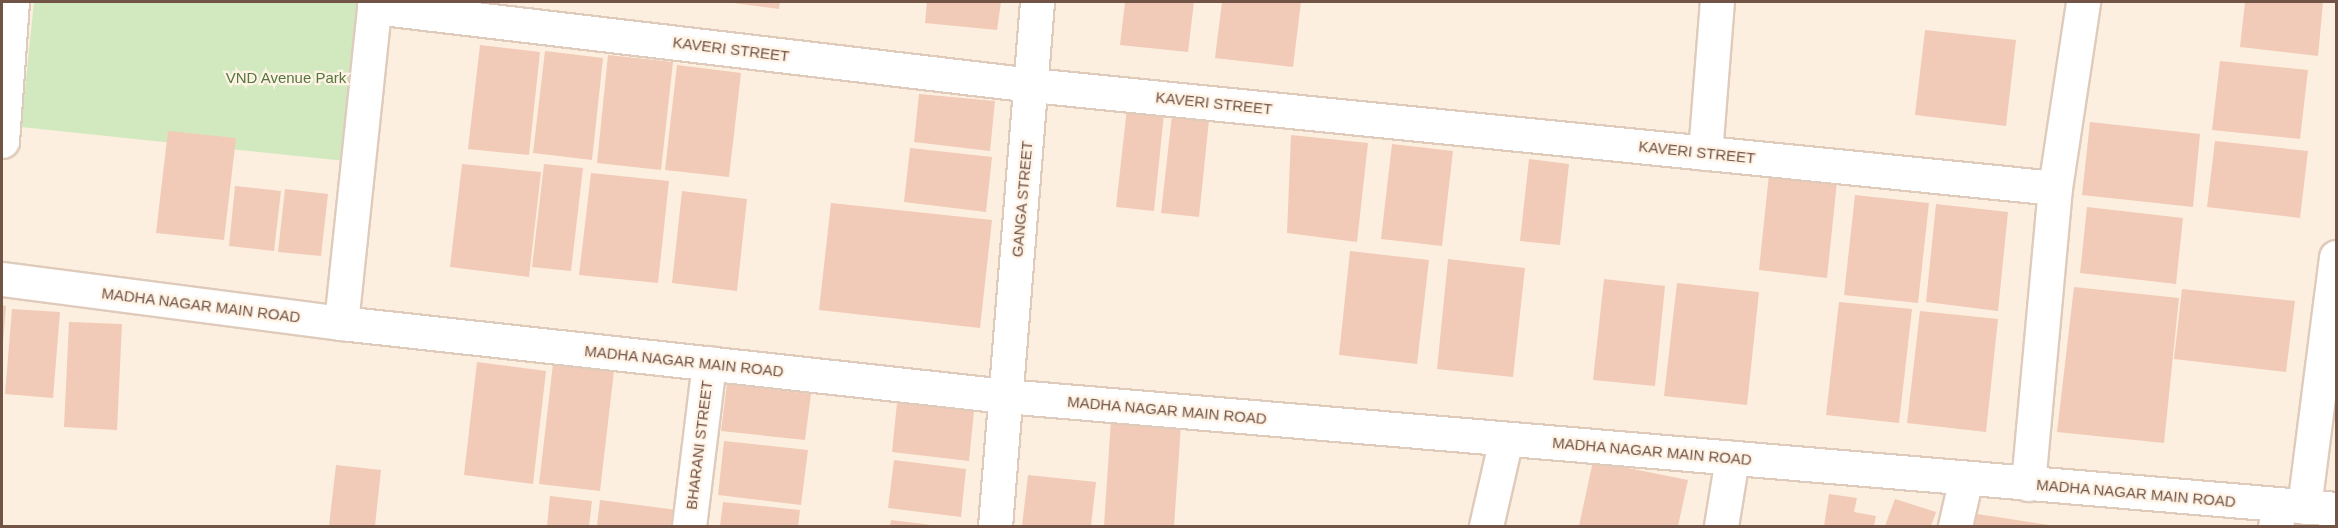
<!DOCTYPE html>
<html>
<head>
<meta charset="utf-8">
<style>
  body { margin:0 }
  #map { position:relative; width:2338px; height:528px; overflow:hidden; background:#fcefdf; font-family:Helvetica,sans-serif }
  div>[style] { position:absolute }
  .green>* { inset:0; background:#d2e9bf }
  .building>* { inset:0; background:#f1cbb7 }
  .roads { filter:drop-shadow(2px 0 #dfcbbc) drop-shadow(-2px 0 #dfcbbc) drop-shadow(0 2px #dfcbbc) drop-shadow(0 -2px #dfcbbc) }
  .street>* { height:33px; margin:-16.5px; padding:0 16.5px; transform-origin:16.5px; border-radius:16.5px; background:#fff }
  .secondary>* { height:33px; margin:-16.5px; padding:0 16.5px; transform-origin:16.5px; border-radius:16.5px; background:#fff }
  span { translate:-50% -50%; white-space:nowrap; text-align:center; line-height:1.15; -webkit-text-stroke:4.5px #fff3e5; paint-order:stroke }
  .street-label { font-size:15px; color:#725447 }
  .park-label { font-size:15px; color:#547840 }
  .frame { position:absolute; inset:0; border:3px solid #725447; pointer-events:none }
</style>
</head>
<body>
<div id="map">
  <div class="green">
    <i style="clip-path:polygon(34px 2px,372px 2px,355px 162px,21px 127px)"></i>
  </div>
  <div class="building">
    <i style="clip-path:polygon(726px 2px,780px 2px,779px 9px)"></i>
    <i style="clip-path:polygon(927px 2px,1001px 2px,997px 30px,925px 23px)"></i>
    <i style="clip-path:polygon(1125px 2px,1194px 2px,1188px 52px,1120px 45px)"></i>
    <i style="clip-path:polygon(1222px 2px,1301px 2px,1293px 67px,1215px 58px)"></i>
    <i style="clip-path:polygon(2245px 2px,2323px 3px,2318px 56px,2240px 47px)"></i>
    <i style="clip-path:polygon(1925px 30px,2016px 40px,2006px 126px,1915px 115px)"></i>
    <i style="clip-path:polygon(480px 45px,540px 52px,529px 155px,468px 149px)"></i>
    <i style="clip-path:polygon(545px 51px,603px 58px,592px 160px,533px 153px)"></i>
    <i style="clip-path:polygon(608px 55px,673px 62px,661px 170px,597px 163px)"></i>
    <i style="clip-path:polygon(2220px 61px,2308px 70px,2300px 139px,2212px 130px)"></i>
    <i style="clip-path:polygon(677px 65px,741px 73px,729px 177px,665px 170px)"></i>
    <i style="clip-path:polygon(919px 94px,995px 101px,990px 151px,914px 142px)"></i>
    <i style="clip-path:polygon(1128px 99px,1165px 104px,1154px 211px,1116px 207px)"></i>
    <i style="clip-path:polygon(1173px 106px,1210px 110px,1199px 217px,1161px 213px)"></i>
    <i style="clip-path:polygon(2090px 122px,2200px 134px,2193px 207px,2082px 195px)"></i>
    <i style="clip-path:polygon(168px 131px,236px 138px,224px 240px,156px 233px)"></i>
    <i style="clip-path:polygon(1291px 135px,1368px 143px,1357px 242px,1287px 233px)"></i>
    <i style="clip-path:polygon(2215px 141px,2308px 151px,2300px 218px,2207px 207px)"></i>
    <i style="clip-path:polygon(1392px 144px,1453px 151px,1442px 246px,1381px 239px)"></i>
    <i style="clip-path:polygon(910px 148px,992px 157px,986px 212px,904px 202px)"></i>
    <i style="clip-path:polygon(1529px 159px,1569px 164px,1560px 245px,1520px 241px)"></i>
    <i style="clip-path:polygon(462px 164px,541px 172px,529px 277px,450px 267px)"></i>
    <i style="clip-path:polygon(544px 164px,583px 168px,571px 271px,532px 267px)"></i>
    <i style="clip-path:polygon(591px 173px,669px 181px,658px 283px,579px 275px)"></i>
    <i style="clip-path:polygon(1769px 174px,1837px 181px,1827px 278px,1759px 270px)"></i>
    <i style="clip-path:polygon(235px 186px,281px 191px,274px 251px,229px 246px)"></i>
    <i style="clip-path:polygon(285px 189px,328px 194px,321px 256px,278px 252px)"></i>
    <i style="clip-path:polygon(682px 191px,747px 199px,737px 291px,672px 283px)"></i>
    <i style="clip-path:polygon(1855px 195px,1929px 203px,1918px 303px,1844px 295px)"></i>
    <i style="clip-path:polygon(831px 203px,992px 220px,980px 328px,819px 310px)"></i>
    <i style="clip-path:polygon(1936px 204px,2008px 212px,1998px 311px,1926px 302px)"></i>
    <i style="clip-path:polygon(2087px 207px,2183px 218px,2176px 284px,2080px 273px)"></i>
    <i style="clip-path:polygon(1350px 251px,1429px 260px,1417px 364px,1339px 355px)"></i>
    <i style="clip-path:polygon(1448px 259px,1525px 268px,1513px 377px,1437px 369px)"></i>
    <i style="clip-path:polygon(1604px 279px,1665px 286px,1655px 386px,1593px 380px)"></i>
    <i style="clip-path:polygon(1677px 283px,1759px 292px,1747px 405px,1664px 396px)"></i>
    <i style="clip-path:polygon(2074px 287px,2179px 298px,2164px 443px,2057px 432px)"></i>
    <i style="clip-path:polygon(2182px 289px,2295px 301px,2286px 372px,2174px 359px)"></i>
    <i style="clip-path:polygon(1839px 302px,1912px 309px,1899px 423px,1826px 415px)"></i>
    <i style="clip-path:polygon(2px 305px,6px 306px,3px 343px,2px 343px)"></i>
    <i style="clip-path:polygon(12px 309px,60px 312px,53px 398px,5px 394px)"></i>
    <i style="clip-path:polygon(1920px 311px,1998px 319px,1986px 432px,1907px 423px)"></i>
    <i style="clip-path:polygon(69px 322px,122px 324px,117px 430px,64px 427px)"></i>
    <i style="clip-path:polygon(477px 362px,546px 371px,533px 484px,464px 475px)"></i>
    <i style="clip-path:polygon(553px 364px,614px 371px,600px 491px,539px 484px)"></i>
    <i style="clip-path:polygon(727px 384px,811px 394px,805px 440px,721px 431px)"></i>
    <i style="clip-path:polygon(897px 403px,974px 411px,969px 461px,892px 452px)"></i>
    <i style="clip-path:polygon(1111px 420px,1181px 425px,1174px 526px,1104px 526px)"></i>
    <i style="clip-path:polygon(724px 441px,808px 450px,801px 505px,718px 495px)"></i>
    <i style="clip-path:polygon(894px 460px,966px 469px,961px 517px,888px 508px)"></i>
    <i style="clip-path:polygon(1593px 461px,1688px 480px,1678px 526px,1579px 526px)"></i>
    <i style="clip-path:polygon(336px 465px,381px 470px,375px 526px,329px 526px)"></i>
    <i style="clip-path:polygon(1028px 475px,1096px 482px,1091px 526px,1022px 526px)"></i>
    <i style="clip-path:polygon(1829px 494px,1857px 498px,1854px 512px,1876px 516px,1874px 526px,1824px 526px)"></i>
    <i style="clip-path:polygon(550px 496px,592px 501px,589px 526px,547px 526px)"></i>
    <i style="clip-path:polygon(1895px 499px,1936px 512px,1931px 526px,1885px 526px)"></i>
    <i style="clip-path:polygon(600px 500px,677px 510px,675px 526px,597px 526px)"></i>
    <i style="clip-path:polygon(723px 502px,800px 510px,798px 526px,720px 526px)"></i>
    <i style="clip-path:polygon(1971px 513px,2049px 525px,2049px 526px,1969px 526px)"></i>
    <i style="clip-path:polygon(891px 520px,931px 525px,931px 526px,890px 526px)"></i>
  </div>
  <div class="roads">
    <div class="street">
      <i style="left:374px;top:7px;width:663px;rotate:6.76deg"></i>
      <i style="left:1032px;top:85px;width:1028px;rotate:5.75deg"></i>
      <i style="left:2px;top:141px;width:139px;rotate:-85.9deg"></i>
      <i style="left:1705px;top:153px;width:151px;rotate:-85.5deg"></i>
      <i style="left:341px;top:323px;width:323px;rotate:-84deg"></i>
      <i style="left:2028px;top:484px;width:297px;rotate:-84.8deg"></i>
      <i style="left:2055px;top:188px;width:188px;rotate:-81.4deg"></i>
      <i style="left:2304px;top:507px;width:252px;rotate:-82.7deg"></i>
      <i style="left:689px;top:526px;width:164px;rotate:-83deg"></i>
      <i style="left:995px;top:526px;width:526px;rotate:-85.42deg"></i>
      <i style="left:1486px;top:526px;width:89px;rotate:-77.1deg"></i>
      <i style="left:1721px;top:526px;width:69px;rotate:-80.8deg"></i>
      <i style="left:1955px;top:526px;width:49px;rotate:-77.1deg"></i>
      <i style="left:2275px;top:526px;width:22px;rotate:-72deg"></i>
    </div>
    <div class="secondary">
      <i style="left:2px;top:279px;width:342px;rotate:7.4deg"></i>
      <i style="left:341px;top:323px;width:668px;rotate:6.27deg"></i>
      <i style="left:1005px;top:396px;width:1336px;rotate:4.85deg"></i>
    </div>
  </div>
  <div class="street-label">
    <span style="left:731px;top:49px;rotate:7deg">KAVERI STREET</span>
    <span style="left:1214px;top:103px;rotate:6deg">KAVERI STREET</span>
    <span style="left:1697px;top:152px;rotate:6deg">KAVERI STREET</span>
    <span style="left:1022px;top:199px;rotate:-85deg">GANGA STREET</span>
    <span style="left:201px;top:305px;rotate:7deg">MADHA NAGAR MAIN ROAD</span>
    <span style="left:684px;top:361px;rotate:6deg">MADHA NAGAR MAIN ROAD</span>
    <span style="left:1167px;top:410px;rotate:5deg">MADHA NAGAR MAIN ROAD</span>
    <span style="left:699px;top:445px;rotate:-83deg">BHARANI STREET</span>
    <span style="left:1652px;top:451px;rotate:5deg">MADHA NAGAR MAIN ROAD</span>
    <span style="left:2136px;top:493px;rotate:5deg">MADHA NAGAR MAIN ROAD</span>
  </div>
  <div class="park-label">
    <span style="left:286px;top:78px">VND Avenue Park</span>
  </div>
  <div class="frame"></div>
</div>
</body>
</html>
